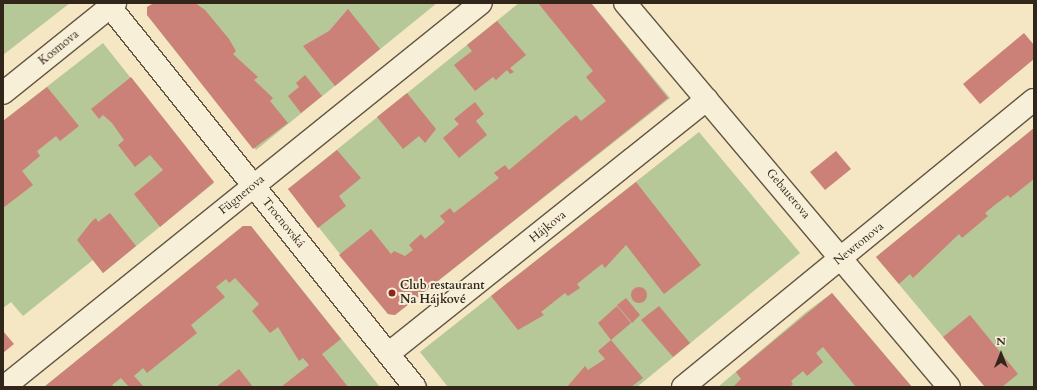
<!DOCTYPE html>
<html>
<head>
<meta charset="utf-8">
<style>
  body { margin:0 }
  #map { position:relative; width:1037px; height:390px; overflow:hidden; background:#f5e7c3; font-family:Cardo,serif }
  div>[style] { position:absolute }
  .green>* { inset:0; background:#b6c798 }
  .building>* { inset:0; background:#cb8178 }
  .round { border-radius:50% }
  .roads { filter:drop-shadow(1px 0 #635645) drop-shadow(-1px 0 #635645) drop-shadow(0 1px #635645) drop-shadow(0 -1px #635645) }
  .minor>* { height:22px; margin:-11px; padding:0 11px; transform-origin:11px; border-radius:11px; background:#f8efd8 }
  .dots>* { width:11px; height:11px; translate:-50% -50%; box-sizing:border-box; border:2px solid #f8efd8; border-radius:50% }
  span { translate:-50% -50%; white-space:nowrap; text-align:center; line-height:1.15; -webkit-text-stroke:4px #f8efd8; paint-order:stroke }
  .street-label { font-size:12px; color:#32261b }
  .poi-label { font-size:12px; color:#32261b; font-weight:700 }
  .left { translate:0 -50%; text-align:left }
  .frame { position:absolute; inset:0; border:4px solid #32261b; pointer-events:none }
  .north { position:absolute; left:981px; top:334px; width:40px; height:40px; -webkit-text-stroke:3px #f8efd8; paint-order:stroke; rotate:0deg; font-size:11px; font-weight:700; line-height:16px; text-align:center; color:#32261b }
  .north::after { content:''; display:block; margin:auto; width:14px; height:18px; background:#32261b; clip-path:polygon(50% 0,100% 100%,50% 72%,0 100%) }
</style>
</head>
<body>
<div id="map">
  <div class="green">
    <i style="clip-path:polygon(3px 3px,70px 3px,3px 55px)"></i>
    <i style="clip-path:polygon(154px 3px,437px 3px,256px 150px,147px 15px,147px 7px)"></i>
    <i style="clip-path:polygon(519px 3px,591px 3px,670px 98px,395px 315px,388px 314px,288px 189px)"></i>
    <i style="clip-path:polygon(103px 43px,214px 183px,103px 273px,93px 260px,23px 316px,11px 302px,3px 308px,3px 121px)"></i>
    <i style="clip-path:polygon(1034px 128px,1034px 387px,985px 387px,876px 257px)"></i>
    <i style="clip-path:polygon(699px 132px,800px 253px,637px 387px,448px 387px,420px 352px)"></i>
    <i style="clip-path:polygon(243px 226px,251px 226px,380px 387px,44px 387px)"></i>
    <i style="clip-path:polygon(832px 293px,912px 387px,718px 387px,805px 313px)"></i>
  </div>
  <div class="building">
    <i style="clip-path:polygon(154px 3px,195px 3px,205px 10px,229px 39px,236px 51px,233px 54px,258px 77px,254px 80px,273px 98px,270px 101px,288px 123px,253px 149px,147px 15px,147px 7px)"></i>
    <i style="clip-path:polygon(538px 3px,591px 3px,668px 98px,395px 315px,388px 314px,339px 255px,371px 229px,391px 254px,394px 251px,405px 256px,413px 250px,409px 245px,421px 234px,425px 239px,445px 222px,440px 216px,450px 208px,454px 213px,499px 178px,494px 173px,505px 165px,509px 170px,564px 124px,576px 115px,581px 121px,606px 101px,586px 77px,593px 71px)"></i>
    <i style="clip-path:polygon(348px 9px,380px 49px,335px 86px,303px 46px,329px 31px)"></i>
    <i style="clip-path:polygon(497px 21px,526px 55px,510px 68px,514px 72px,510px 74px,507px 70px,496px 80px,493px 77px,475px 91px,454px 65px,472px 51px,467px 45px)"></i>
    <i style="clip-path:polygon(1024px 33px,1034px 45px,1034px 59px,980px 104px,963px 84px)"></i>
    <i style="clip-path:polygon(305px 75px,322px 96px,301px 113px,288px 96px,299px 87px,296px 83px)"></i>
    <i style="clip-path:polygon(131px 77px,214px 182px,160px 227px,134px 194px,163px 170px,150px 155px,135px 167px,118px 145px,124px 140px,112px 123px,103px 115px,99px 119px,91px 109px)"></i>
    <i style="clip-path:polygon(47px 87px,79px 126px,60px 141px,56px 136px,37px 151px,40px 156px,22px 171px,33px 185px,3px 208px,3px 121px)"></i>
    <i style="clip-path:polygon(407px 93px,436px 129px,425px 143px,419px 136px,403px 149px,377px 117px)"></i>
    <i style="clip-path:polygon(475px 102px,484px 114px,476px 121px,487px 135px,459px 158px,443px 138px,459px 124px,454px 119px)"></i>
    <i style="clip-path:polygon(1034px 128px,1034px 179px,1010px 198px,1008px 195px,996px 204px,985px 213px,988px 216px,962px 238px,959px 234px,913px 278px,910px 274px,899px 284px,876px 257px)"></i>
    <i style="clip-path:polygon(337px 150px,361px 178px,339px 196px,346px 206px,318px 228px,288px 189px)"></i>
    <i style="clip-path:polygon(836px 151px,851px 169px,825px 190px,810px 172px)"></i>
    <i style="clip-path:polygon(636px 182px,701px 265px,664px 294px,626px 245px,605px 268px,602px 264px,577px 284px,580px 288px,568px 296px,565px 293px,541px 312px,544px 315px,518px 330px,491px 296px)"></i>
    <i style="clip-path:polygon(110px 213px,136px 246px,103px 273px,77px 240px,92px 221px,96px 218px,98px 222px)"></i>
    <i style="clip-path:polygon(243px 226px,251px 226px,341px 339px,322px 354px,348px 387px,281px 387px,309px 365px,303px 358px,299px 361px,278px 327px,270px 333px,252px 311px,259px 304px,235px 278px,229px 283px,226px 279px,216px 287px,225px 297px,191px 325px,197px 333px,147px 373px,143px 368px,134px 376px,144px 387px,129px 387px,121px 378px,112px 385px,114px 387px,44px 387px)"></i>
    <i class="round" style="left:631px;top:287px;width:16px;height:16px"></i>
    <i style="clip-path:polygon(832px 293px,912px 387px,856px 387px,823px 347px,816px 353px,823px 362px,807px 376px,803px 371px,791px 381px,793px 384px,790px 387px,733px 387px,741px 379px,736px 372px)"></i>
    <i style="clip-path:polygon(626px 298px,640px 315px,632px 323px,617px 305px)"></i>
    <i style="clip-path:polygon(617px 306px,631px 323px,611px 340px,598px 323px)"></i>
    <i style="clip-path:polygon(659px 306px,690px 343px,673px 357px,641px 320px)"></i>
    <i style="clip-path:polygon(970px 315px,1018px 374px,1002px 387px,985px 387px,943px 337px)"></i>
    <i style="clip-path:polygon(3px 331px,14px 344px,3px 353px)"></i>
    <i style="clip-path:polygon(611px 340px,643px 378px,631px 387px,567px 387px,585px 366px,588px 370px,605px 359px,598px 351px)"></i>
    <i style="clip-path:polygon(239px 369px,253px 387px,216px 387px,229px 377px)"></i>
  </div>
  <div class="roads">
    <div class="minor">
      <i style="left:107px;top:3px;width:492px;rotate:51.3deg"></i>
      <i style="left:625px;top:3px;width:502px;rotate:49.84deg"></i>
      <i style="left:3px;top:93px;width:144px;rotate:-38.8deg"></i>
      <i style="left:388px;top:354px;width:408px;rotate:-38.6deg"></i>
      <i style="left:4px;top:387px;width:612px;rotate:-38.84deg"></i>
      <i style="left:683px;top:387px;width:453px;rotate:-39.3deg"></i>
    </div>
  </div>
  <div class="dots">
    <i style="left:392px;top:293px;background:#8f2418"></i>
  </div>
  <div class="street-label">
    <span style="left:59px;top:48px;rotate:-39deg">Kosmova</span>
    <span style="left:788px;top:194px;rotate:50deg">Gebauerova</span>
    <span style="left:242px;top:195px;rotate:-39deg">Fügnerova</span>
    <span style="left:283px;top:223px;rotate:51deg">Trocnovská</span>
    <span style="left:548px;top:227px;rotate:-39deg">Hájkova</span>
    <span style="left:859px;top:244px;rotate:-39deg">Newtonova</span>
  </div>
  <div class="poi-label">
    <span class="left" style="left:400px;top:293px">Club restaurant<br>Na Hájkové</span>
  </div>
  <div class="frame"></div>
  <div class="north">N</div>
</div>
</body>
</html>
